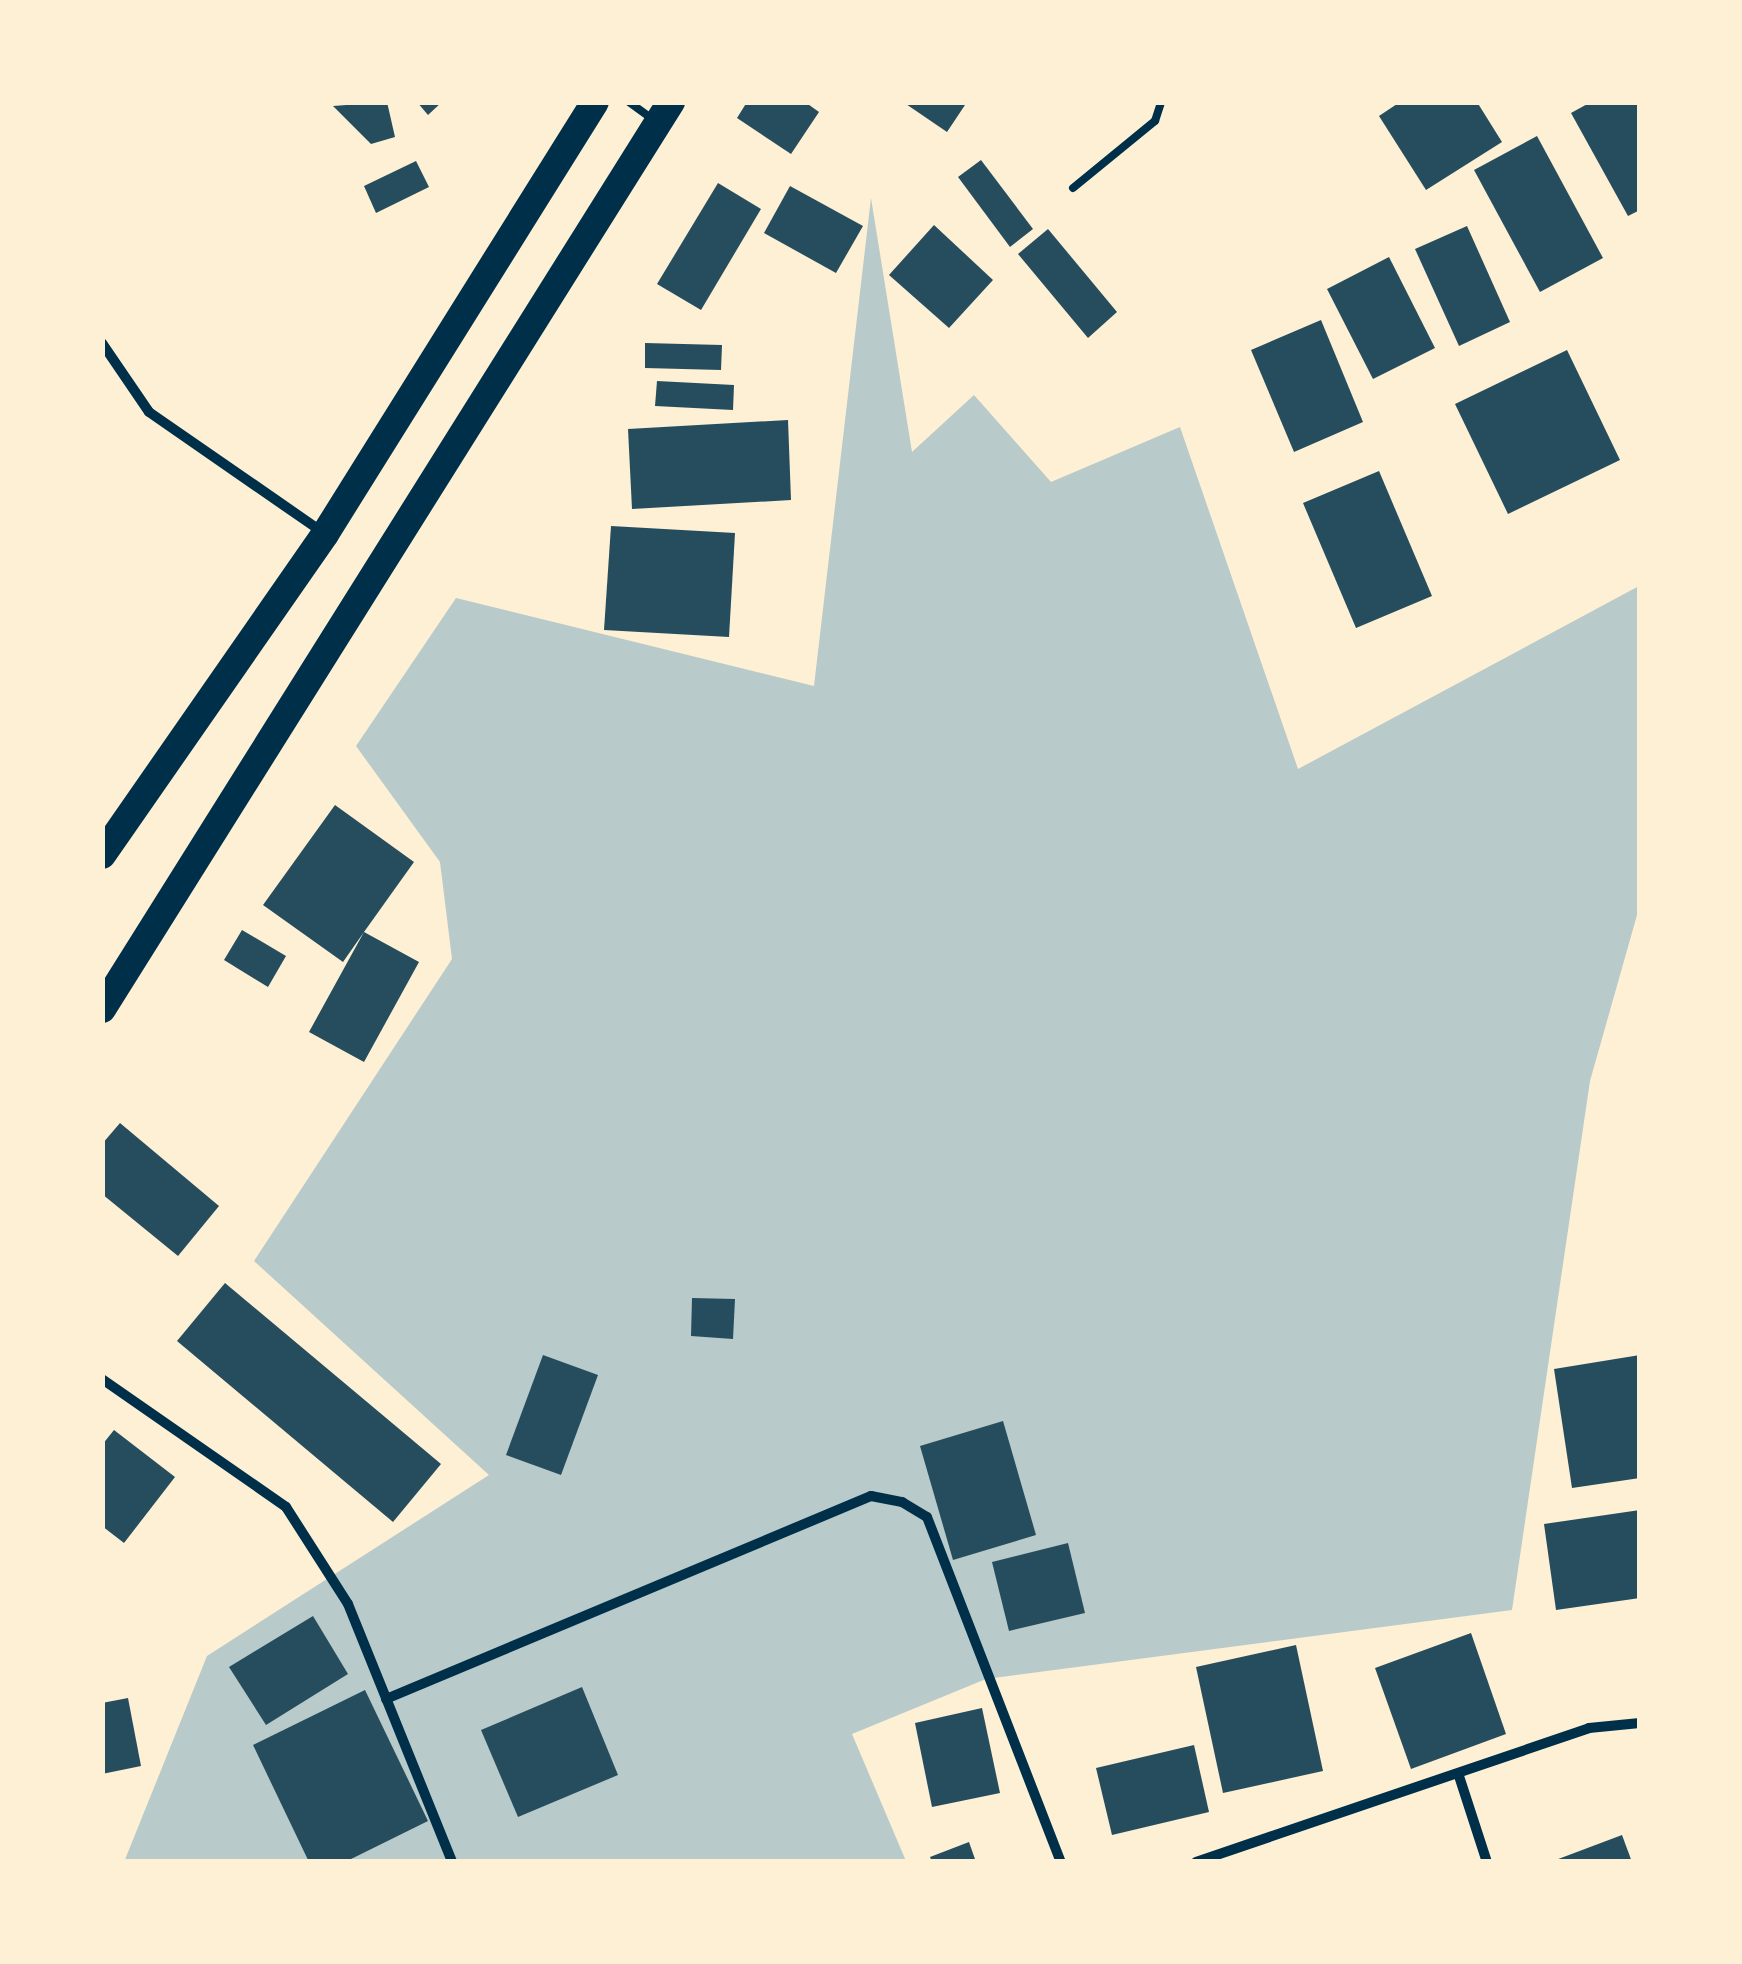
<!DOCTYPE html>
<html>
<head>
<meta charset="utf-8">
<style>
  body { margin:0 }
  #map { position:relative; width:1742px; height:1964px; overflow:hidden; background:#fdf0d5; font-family:"Roboto Condensed",sans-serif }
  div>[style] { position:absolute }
  .green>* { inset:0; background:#b9caca }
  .building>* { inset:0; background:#264d5e }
  .service>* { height:8px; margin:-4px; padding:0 4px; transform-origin:4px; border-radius:4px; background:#003049 }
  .minor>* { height:10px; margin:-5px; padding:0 5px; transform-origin:5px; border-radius:5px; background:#003049 }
  .trunk>* { height:28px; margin:-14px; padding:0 14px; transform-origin:14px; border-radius:14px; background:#003049 }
  span { translate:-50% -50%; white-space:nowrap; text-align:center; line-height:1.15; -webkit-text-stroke:8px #fdf0d5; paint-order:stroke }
  .frame { position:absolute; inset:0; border:105px solid #fdf0d5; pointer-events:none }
</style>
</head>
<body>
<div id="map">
  <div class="green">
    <i style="clip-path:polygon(871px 198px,912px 452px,974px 395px,1051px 482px,1180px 427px,1298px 769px,1639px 586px,1639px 908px,1590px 1081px,1512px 1610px,986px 1679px,852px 1734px,906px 1861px,124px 1862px,207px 1656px,489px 1475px,254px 1261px,452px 959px,440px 862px,356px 746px,456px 598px,814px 686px)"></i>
  </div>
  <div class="building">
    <i style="clip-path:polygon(387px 102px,395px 137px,371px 144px,333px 106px)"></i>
    <i style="clip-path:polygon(417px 102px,442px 102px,428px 115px)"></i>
    <i style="clip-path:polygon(747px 102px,805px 102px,819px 112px,791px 154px,737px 118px)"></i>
    <i style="clip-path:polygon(903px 102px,967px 102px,947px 132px)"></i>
    <i style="clip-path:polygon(1400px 102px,1477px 102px,1502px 142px,1426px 190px,1379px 116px)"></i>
    <i style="clip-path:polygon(1591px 102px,1640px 102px,1640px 210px,1628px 216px,1571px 113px)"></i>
    <i style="clip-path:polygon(1537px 136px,1603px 258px,1540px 292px,1474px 170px)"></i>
    <i style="clip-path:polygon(981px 160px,1033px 229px,1010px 247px,958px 177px)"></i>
    <i style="clip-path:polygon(416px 161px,429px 187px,376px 213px,364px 186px)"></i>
    <i style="clip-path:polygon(718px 183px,761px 209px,701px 310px,657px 284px)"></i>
    <i style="clip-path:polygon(790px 186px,863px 226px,836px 273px,764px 233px)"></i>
    <i style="clip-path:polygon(934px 225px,993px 280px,949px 328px,889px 275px)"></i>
    <i style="clip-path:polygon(1467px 226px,1510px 322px,1459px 346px,1415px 249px)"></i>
    <i style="clip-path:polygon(1048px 229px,1117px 312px,1088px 338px,1018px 254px)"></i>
    <i style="clip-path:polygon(1389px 257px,1435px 348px,1373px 379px,1327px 289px)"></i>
    <i style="clip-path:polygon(1321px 320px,1363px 422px,1294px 452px,1251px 350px)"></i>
    <i style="clip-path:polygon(645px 343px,722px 345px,721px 370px,645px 368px)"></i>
    <i style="clip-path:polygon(1567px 350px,1620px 460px,1508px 514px,1455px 404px)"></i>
    <i style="clip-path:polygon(657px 381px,734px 385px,733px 410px,655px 406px)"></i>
    <i style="clip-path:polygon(788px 420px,791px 500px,632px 509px,628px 429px)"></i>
    <i style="clip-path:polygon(1379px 471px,1432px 596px,1356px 628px,1303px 503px)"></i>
    <i style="clip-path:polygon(611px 526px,735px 533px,729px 637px,604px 630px)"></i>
    <i style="clip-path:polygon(335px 805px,414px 862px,364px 932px,419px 962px,364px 1062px,309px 1032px,364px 932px,343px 962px,263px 905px)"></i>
    <i style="clip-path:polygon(242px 930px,286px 956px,268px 987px,224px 960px)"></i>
    <i style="clip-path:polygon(120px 1123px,219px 1206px,178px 1256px,102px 1194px,102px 1144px)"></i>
    <i style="clip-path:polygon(225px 1283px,441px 1464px,393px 1522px,177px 1341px)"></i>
    <i style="clip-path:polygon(692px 1298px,735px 1299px,733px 1339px,691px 1336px)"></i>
    <i style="clip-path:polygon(543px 1355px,598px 1375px,561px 1475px,506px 1455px)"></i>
    <i style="clip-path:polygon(1640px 1355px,1640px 1478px,1572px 1488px,1554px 1369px)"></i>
    <i style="clip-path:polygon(1003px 1421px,1036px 1535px,953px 1560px,920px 1446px)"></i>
    <i style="clip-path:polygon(114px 1430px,175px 1477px,124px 1543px,102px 1526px,102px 1445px)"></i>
    <i style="clip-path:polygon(1640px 1510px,1640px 1598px,1556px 1610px,1544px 1524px)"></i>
    <i style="clip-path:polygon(1068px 1543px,1085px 1613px,1009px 1631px,992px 1562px)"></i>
    <i style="clip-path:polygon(313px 1616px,348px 1674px,266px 1725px,229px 1667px)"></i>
    <i style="clip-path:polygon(1471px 1633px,1506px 1734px,1411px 1769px,1375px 1668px)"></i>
    <i style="clip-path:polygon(1296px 1645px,1323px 1771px,1223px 1793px,1196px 1667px)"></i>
    <i style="clip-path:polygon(582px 1687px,618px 1775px,518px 1817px,481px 1730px)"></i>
    <i style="clip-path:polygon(365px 1690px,428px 1821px,345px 1862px,309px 1862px,253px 1745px)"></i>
    <i style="clip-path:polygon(128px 1698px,141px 1766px,102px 1774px,102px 1703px)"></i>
    <i style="clip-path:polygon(982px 1708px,1000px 1793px,932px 1807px,915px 1723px)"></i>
    <i style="clip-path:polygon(1194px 1745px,1209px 1812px,1112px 1835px,1096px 1768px)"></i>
    <i style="clip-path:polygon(1622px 1835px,1632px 1862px,1553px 1862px,1553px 1861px)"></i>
    <i style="clip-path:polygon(969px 1842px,976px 1862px,932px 1862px,930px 1857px)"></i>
  </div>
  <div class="service">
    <i style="left:629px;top:102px;width:31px;rotate:36deg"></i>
    <i style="left:1073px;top:188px;width:106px;rotate:-39.3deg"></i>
    <i style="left:1155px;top:121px;width:20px;rotate:-72deg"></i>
  </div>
  <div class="minor">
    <i style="left:102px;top:343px;width:83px;rotate:55.7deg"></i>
    <i style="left:149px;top:412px;width:213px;rotate:34.7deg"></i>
    <i style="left:102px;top:1379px;width:224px;rotate:34.8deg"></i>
    <i style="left:286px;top:1507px;width:115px;rotate:57.4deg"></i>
    <i style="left:348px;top:1604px;width:278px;rotate:68deg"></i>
    <i style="left:386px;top:1699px;width:526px;rotate:-22.71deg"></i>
    <i style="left:871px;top:1496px;width:32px;rotate:11deg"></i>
    <i style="left:902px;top:1502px;width:29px;rotate:31deg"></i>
    <i style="left:927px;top:1517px;width:370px;rotate:68.8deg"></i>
    <i style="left:1459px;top:1776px;width:90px;rotate:72deg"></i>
    <i style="left:1196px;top:1862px;width:415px;rotate:-18.8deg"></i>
    <i style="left:1589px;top:1728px;width:51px;rotate:-5.6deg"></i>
  </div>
  <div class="trunk">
    <i style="left:102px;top:855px;width:391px;rotate:-55.2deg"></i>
    <i style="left:325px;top:534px;width:509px;rotate:-57.99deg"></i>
    <i style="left:102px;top:1009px;width:1071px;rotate:-57.9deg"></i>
  </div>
  <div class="frame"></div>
</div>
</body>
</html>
